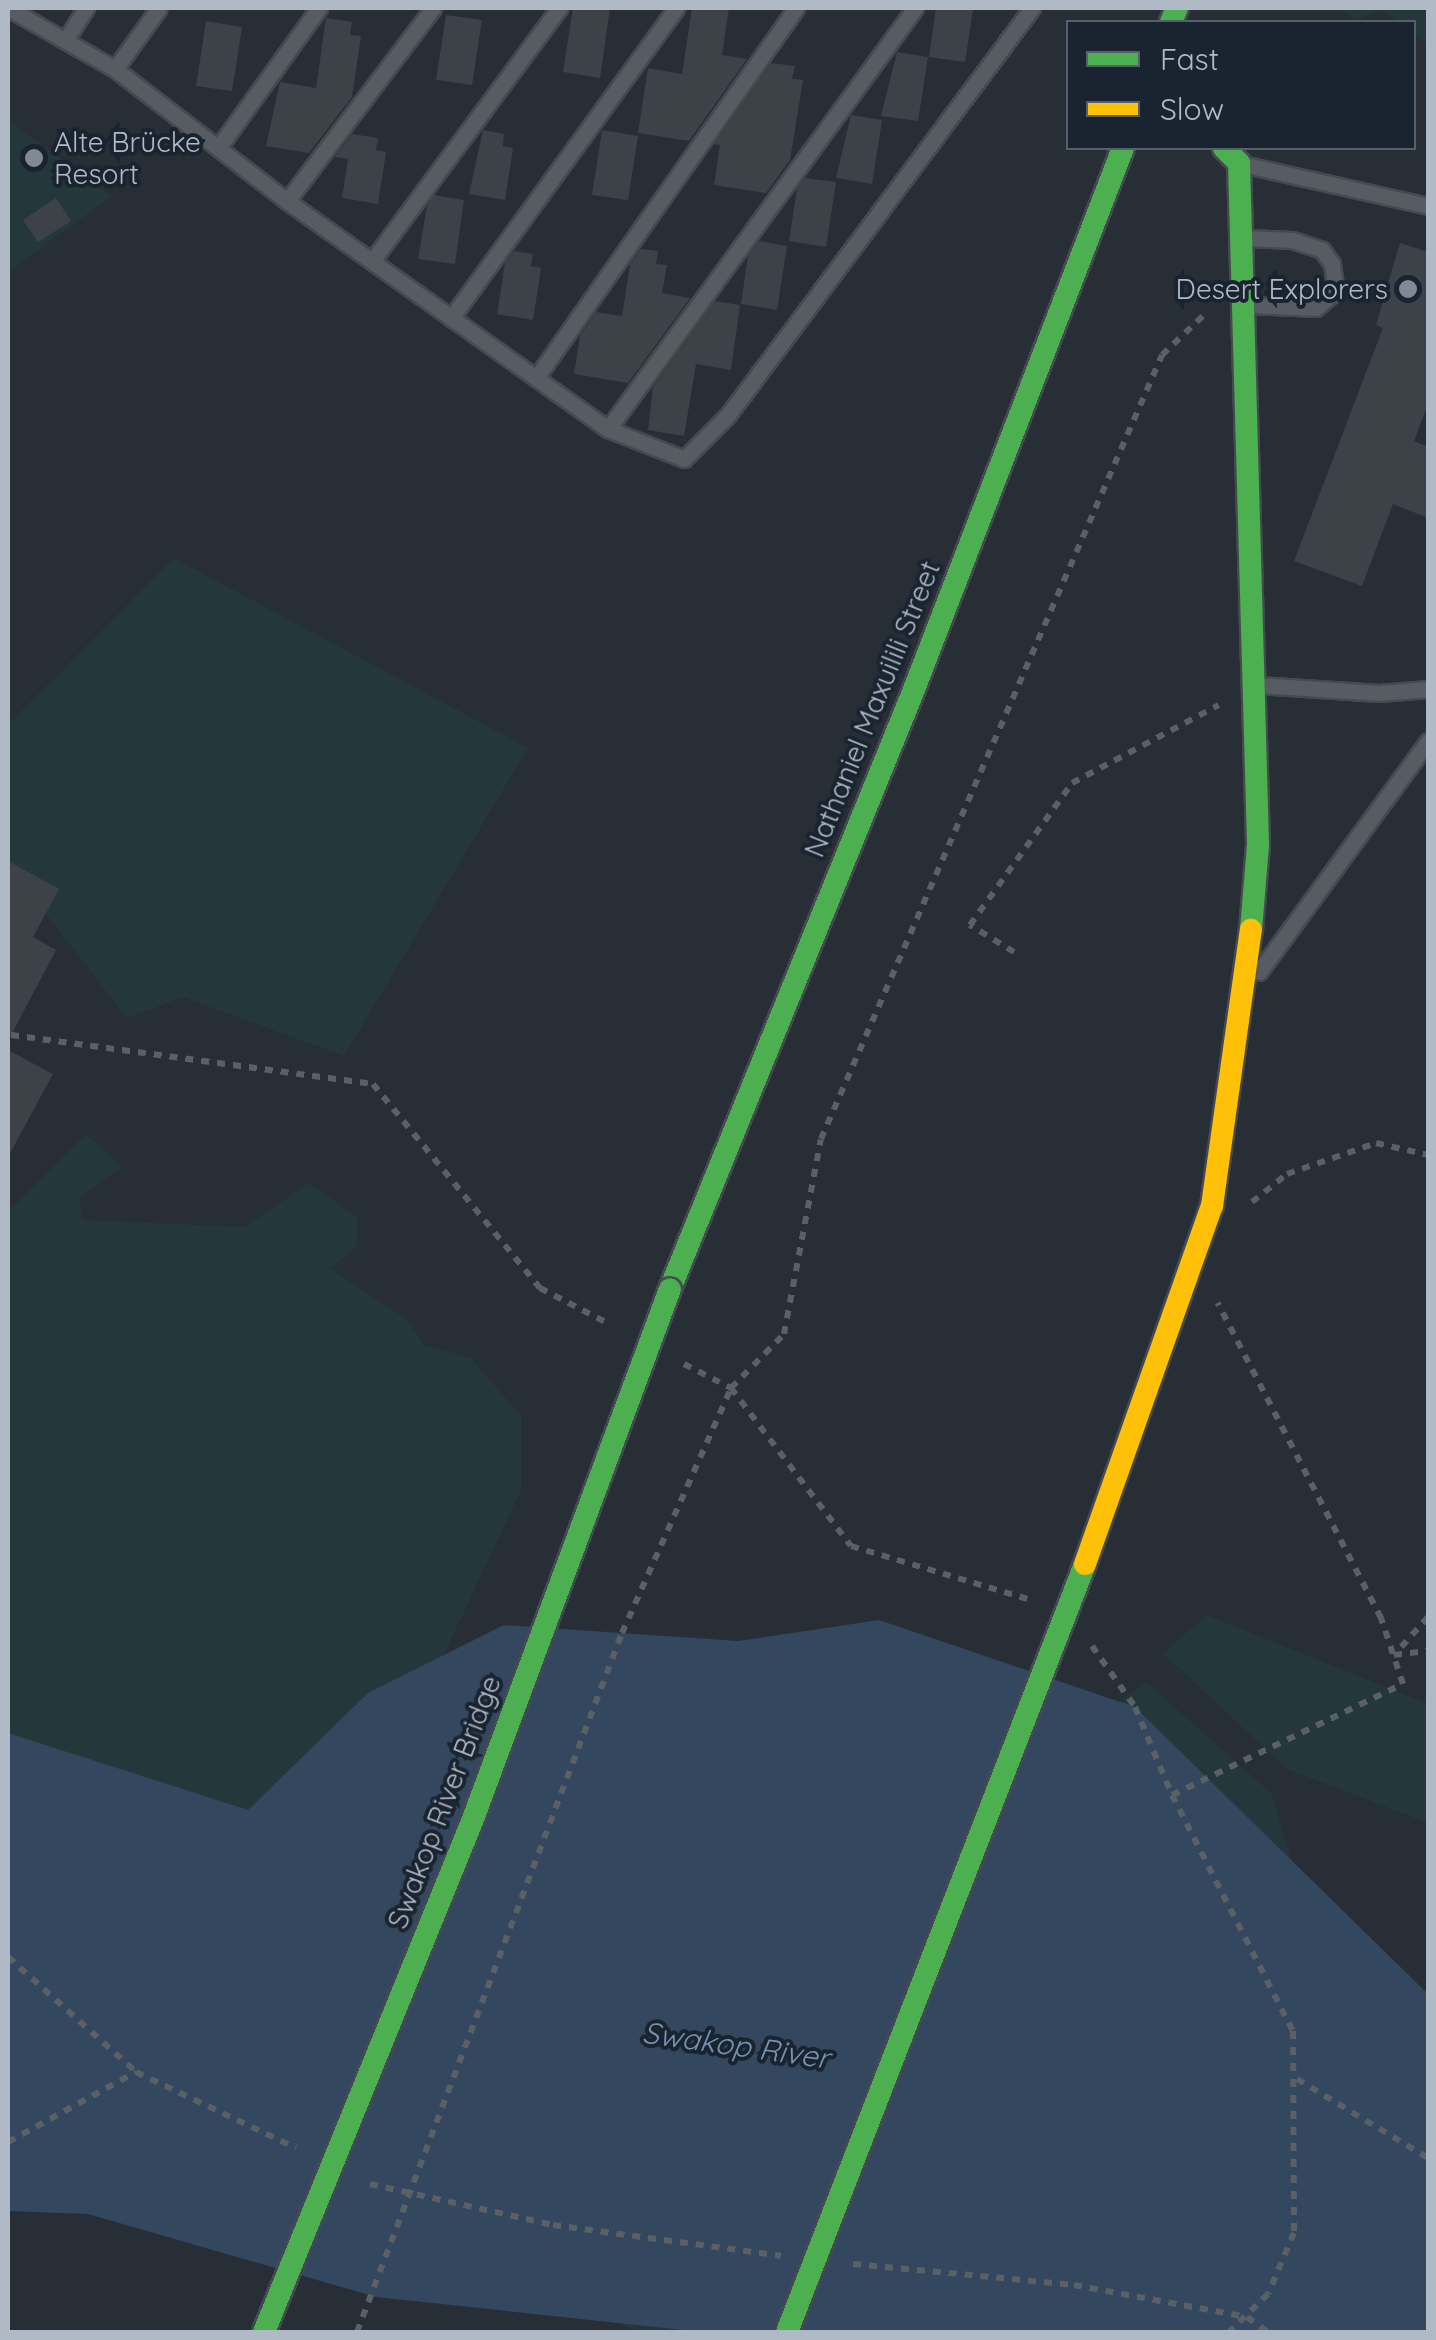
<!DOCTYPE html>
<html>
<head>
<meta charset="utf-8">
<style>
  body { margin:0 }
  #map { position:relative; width:1436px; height:2340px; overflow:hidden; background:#272e35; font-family:Quicksand,sans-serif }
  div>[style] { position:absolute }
  .green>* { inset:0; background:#24383b }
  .water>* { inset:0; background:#33475f }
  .building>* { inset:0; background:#3c4248 }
  .path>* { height:6px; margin-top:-3px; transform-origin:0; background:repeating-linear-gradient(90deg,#596066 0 8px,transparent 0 16px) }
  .roads { filter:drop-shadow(2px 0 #454a50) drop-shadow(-2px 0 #454a50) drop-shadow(0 2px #454a50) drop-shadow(0 -2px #454a50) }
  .lane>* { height:15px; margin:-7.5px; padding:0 7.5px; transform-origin:7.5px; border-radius:7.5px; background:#575c63 }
  .fast>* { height:22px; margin:-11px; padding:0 11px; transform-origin:11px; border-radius:11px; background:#4caf50 }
  .slow>* { height:22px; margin:-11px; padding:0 11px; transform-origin:11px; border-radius:11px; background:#ffc107 }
  .bridges { filter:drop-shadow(2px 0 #444a51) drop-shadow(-2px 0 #444a51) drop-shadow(0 2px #444a51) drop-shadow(0 -2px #444a51) }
  .fast-bridge>* { height:22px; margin:-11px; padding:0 11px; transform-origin:11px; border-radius:11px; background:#4caf50 }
  .dots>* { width:28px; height:28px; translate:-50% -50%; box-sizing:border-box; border:5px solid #1a2430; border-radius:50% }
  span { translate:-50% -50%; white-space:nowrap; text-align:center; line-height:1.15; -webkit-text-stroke:8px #1a2430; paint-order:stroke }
  .poi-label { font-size:28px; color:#b0bac7 }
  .left { translate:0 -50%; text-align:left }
  .right { translate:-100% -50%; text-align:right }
  .street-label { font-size:28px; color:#b0bac7 }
  .water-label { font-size:30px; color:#7692b1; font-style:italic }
  .frame { position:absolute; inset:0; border:10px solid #b0bac7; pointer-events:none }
  .legend { position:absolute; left:1066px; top:20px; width:350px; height:130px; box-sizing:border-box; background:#1a2430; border:2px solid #56606c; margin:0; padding:12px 18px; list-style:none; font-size:30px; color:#b0bac7 }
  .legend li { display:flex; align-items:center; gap:20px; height:50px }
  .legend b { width:50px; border:2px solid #56606c }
</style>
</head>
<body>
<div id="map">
  <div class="green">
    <i style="clip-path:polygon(1340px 8px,1428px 8px,1428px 44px,1414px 33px,1414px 22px,1400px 22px,1382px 10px,1357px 20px)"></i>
    <i style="clip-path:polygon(8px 120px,112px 196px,8px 272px)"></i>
    <i style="clip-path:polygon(174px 558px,528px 748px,344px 1056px,183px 997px,127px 1018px,8px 865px,8px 725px)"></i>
    <i style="clip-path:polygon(86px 1134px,122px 1167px,79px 1198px,82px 1220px,244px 1227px,309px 1183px,358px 1218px,357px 1245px,331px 1269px,408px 1320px,424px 1345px,471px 1358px,521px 1416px,521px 1490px,367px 1819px,1074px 1734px,1146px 1682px,1272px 1794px,1428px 2332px,644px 2332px,496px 2287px,8px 2179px,8px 1212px)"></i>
    <i style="clip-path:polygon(1207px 1615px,1428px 1704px,1428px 1823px,1287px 1769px,1163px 1653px)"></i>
  </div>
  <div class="water">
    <i style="clip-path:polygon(879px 1620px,1135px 1707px,1428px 1994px,1428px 2332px,703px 2332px,376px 2297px,88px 2214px,8px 2211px,8px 1733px,248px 1810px,368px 1693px,504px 1625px,738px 1641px)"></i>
  </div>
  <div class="building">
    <i style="clip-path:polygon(573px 8px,610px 8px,600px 78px,563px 72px)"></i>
    <i style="clip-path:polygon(692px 8px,729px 8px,722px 55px,747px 59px,689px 141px,638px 133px,648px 68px,682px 74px)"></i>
    <i style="clip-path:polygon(936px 8px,973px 10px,965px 62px,929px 57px)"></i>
    <i style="clip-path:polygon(446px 15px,482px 20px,472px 85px,436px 80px)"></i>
    <i style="clip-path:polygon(326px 18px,352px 22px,350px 35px,361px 36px,352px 97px,309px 153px,266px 146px,280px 82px,316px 88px)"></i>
    <i style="clip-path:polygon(206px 21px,242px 27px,232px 91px,196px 86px)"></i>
    <i style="clip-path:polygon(897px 52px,928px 57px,918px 121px,881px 116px)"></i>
    <i style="clip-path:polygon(771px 63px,795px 66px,792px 79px,803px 80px,790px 160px,766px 193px,714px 185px,720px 145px,714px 144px)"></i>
    <i style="clip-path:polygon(851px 115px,882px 120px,872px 184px,836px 178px)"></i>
    <i style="clip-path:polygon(483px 130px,504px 134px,503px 146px,513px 148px,505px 200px,469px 194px)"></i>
    <i style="clip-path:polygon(602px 130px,638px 136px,628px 200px,592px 195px)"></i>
    <i style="clip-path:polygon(352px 134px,378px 138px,376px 150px,386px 152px,378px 204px,342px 198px,348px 159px,335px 157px)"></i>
    <i style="clip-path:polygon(805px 178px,836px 182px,826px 247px,789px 241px,797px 189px)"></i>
    <i style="clip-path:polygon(434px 195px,464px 200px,455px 264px,418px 259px,427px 206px)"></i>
    <i style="clip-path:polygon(56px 198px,71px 221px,38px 242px,23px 220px)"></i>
    <i style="clip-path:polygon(759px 241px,787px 246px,777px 310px,741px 304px,748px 256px)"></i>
    <i style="clip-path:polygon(1400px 243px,1428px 252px,1428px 404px,1414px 441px,1428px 447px,1428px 518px,1393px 504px,1362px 586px,1294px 561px,1383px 328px,1376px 325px)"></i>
    <i style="clip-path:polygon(641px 249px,658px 251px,656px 264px,667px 265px,662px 293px,690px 298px,628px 383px,574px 374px,580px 336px,596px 312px,622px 316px,630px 264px)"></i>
    <i style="clip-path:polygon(514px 251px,533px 254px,531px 266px,541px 268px,533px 320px,497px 314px,505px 263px)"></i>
    <i style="clip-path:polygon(715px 301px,740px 305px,731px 370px,696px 364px,684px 436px,648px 430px,653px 387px)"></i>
    <i style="clip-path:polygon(8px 861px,59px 889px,33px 937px,56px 950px,8px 1041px)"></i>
    <i style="clip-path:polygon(8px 1050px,53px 1074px,8px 1157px)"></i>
  </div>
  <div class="path">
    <i style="left:1014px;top:952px;width:52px;rotate:-148.5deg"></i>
    <i style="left:970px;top:925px;width:175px;rotate:-54.3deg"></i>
    <i style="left:1072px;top:783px;width:166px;rotate:-28deg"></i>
    <i style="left:11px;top:1035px;width:365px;rotate:7.7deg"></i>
    <i style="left:373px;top:1084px;width:264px;rotate:50.7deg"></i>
    <i style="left:540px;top:1288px;width:80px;rotate:27.5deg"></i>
    <i style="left:1252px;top:1202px;width:45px;rotate:-38.7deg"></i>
    <i style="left:1287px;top:1174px;width:94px;rotate:-19.2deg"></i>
    <i style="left:1376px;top:1143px;width:53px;rotate:13deg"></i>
    <i style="left:684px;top:1364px;width:53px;rotate:27.1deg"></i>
    <i style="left:731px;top:1388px;width:198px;rotate:52.8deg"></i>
    <i style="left:851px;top:1546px;width:191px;rotate:16.7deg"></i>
    <i style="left:1428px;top:1617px;width:51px;rotate:131.8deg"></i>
    <i style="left:1394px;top:1655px;width:34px;rotate:-7deg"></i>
    <i style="left:1092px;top:1646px;width:75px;rotate:54.8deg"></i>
    <i style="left:1135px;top:1707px;width:95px;rotate:67.2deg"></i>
    <i style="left:1172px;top:1795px;width:265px;rotate:62.9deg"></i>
    <i style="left:1293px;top:2031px;width:202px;rotate:89.7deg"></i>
    <i style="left:1294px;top:2233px;width:66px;rotate:113.1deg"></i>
    <i style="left:1268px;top:2294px;width:54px;rotate:135.7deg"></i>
    <i style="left:1172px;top:1795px;width:256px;rotate:-25.7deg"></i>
    <i style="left:1403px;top:1684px;width:70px;rotate:-108.4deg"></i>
    <i style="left:1381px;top:1618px;width:355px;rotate:-117.4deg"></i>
    <i style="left:8px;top:1957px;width:172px;rotate:41.9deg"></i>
    <i style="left:1297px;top:2079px;width:153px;rotate:31.1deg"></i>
    <i style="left:8px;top:2142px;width:146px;rotate:-28.7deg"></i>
    <i style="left:136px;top:2072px;width:177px;rotate:25.4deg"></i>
    <i style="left:370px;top:2184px;width:188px;rotate:12.6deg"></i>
    <i style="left:553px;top:2225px;width:230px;rotate:7.7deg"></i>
    <i style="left:853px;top:2264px;width:222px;rotate:5.4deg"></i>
    <i style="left:1074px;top:2285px;width:176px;rotate:10.5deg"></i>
    <i style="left:1247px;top:2317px;width:26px;rotate:36deg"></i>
    <i style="left:357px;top:2332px;width:748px;rotate:-69.24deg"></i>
    <i style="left:622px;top:1633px;width:268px;rotate:-66deg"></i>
    <i style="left:731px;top:1388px;width:76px;rotate:-45.5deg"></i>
    <i style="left:784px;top:1334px;width:198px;rotate:-79.3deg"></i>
    <i style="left:821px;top:1139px;width:855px;rotate:-66.49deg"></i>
    <i style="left:1162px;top:355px;width:62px;rotate:-43.7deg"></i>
  </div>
  <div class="roads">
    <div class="lane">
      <i style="left:8px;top:8px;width:123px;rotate:29.7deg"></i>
      <i style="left:115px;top:69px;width:217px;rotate:37.5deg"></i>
      <i style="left:287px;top:201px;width:394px;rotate:35.4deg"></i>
      <i style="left:608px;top:429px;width:82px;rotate:21.5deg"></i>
      <i style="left:684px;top:459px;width:62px;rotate:-45deg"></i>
      <i style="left:728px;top:415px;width:508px;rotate:-53.24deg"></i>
      <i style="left:66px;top:39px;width:37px;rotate:-57deg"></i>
      <i style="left:115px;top:69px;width:75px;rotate:-54.2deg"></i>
      <i style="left:218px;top:148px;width:173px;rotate:-54.2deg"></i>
      <i style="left:1242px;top:164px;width:191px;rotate:12.7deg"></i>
      <i style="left:287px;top:201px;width:242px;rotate:-52.9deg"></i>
      <i style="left:1246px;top:238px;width:46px;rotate:2.5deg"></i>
      <i style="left:1292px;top:240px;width:32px;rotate:18deg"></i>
      <i style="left:1322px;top:250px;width:17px;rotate:54deg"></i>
      <i style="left:1332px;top:264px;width:27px;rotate:82deg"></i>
      <i style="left:1336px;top:291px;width:26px;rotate:140deg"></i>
      <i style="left:1316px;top:308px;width:67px;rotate:-177.4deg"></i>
      <i style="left:372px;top:261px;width:315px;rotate:-53.5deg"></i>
      <i style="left:451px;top:318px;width:383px;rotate:-54deg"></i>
      <i style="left:536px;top:378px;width:452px;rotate:-54.9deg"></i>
      <i style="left:608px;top:429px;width:521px;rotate:-53.9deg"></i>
      <i style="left:1258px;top:685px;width:121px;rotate:3.8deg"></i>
      <i style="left:1379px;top:693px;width:49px;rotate:-4.7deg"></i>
      <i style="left:1259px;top:972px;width:286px;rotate:-53.8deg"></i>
    </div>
    <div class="fast">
      <i style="left:1171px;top:22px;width:15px;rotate:-67deg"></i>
      <i style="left:1224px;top:148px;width:21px;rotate:45deg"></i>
      <i style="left:1239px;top:163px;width:682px;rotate:88.4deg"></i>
      <i style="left:1258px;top:845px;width:85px;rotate:94.7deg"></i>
      <i style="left:670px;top:1289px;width:645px;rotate:-67.85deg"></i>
      <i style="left:913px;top:692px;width:583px;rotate:-68.89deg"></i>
      <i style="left:787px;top:2332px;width:824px;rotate:-68.79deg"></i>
    </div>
    <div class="slow">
      <i style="left:1085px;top:1564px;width:380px;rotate:-70.5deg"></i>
      <i style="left:1212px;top:1206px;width:279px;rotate:-82deg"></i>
    </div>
  </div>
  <div class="bridges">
    <div class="fast-bridge">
      <i style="left:264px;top:2332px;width:554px;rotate:-67.83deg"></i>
      <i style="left:473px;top:1819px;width:565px;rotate:-69.61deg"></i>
    </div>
  </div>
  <div class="dots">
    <i style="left:34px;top:158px;background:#808994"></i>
    <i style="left:1408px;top:289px;background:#808994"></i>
  </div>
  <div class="poi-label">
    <span class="left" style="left:54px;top:158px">Alte Brücke<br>Resort</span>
    <span class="right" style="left:1388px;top:289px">Desert Explorers</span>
  </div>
  <div class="street-label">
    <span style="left:872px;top:709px;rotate:-68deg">Nathaniel Maxuilili Street</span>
    <span style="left:444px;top:1802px;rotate:-69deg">Swakop River Bridge</span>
  </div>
  <div class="water-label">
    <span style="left:736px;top:2045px;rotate:8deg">Swakop River</span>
  </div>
  <div class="frame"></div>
  <ul class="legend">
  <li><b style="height:12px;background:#4caf50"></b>Fast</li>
  <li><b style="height:12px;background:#ffc107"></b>Slow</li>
  </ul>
</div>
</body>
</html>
